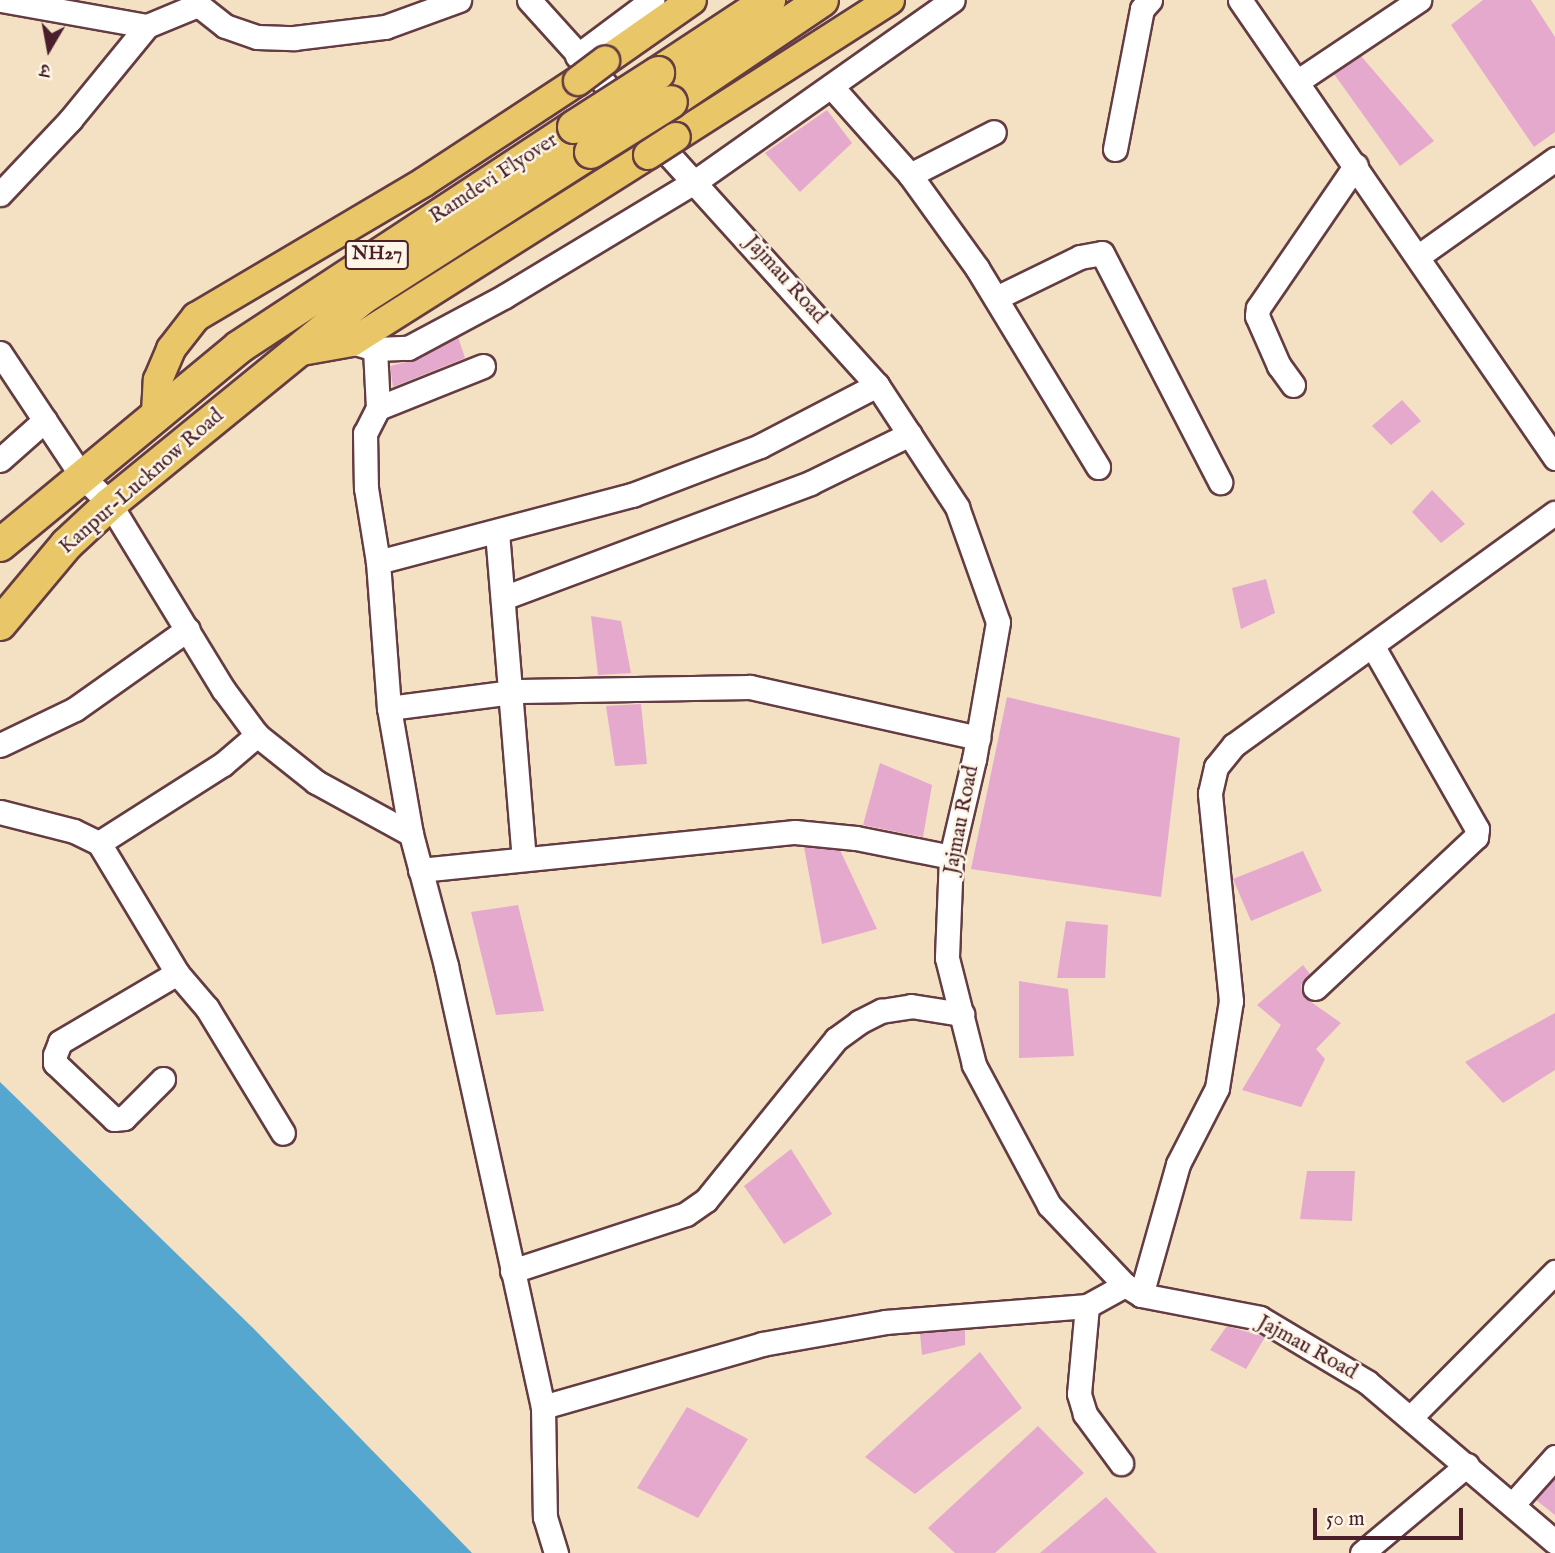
<!DOCTYPE html>
<html>
<head>
<meta charset="utf-8">
<style>
  body { margin:0 }
  #map { position:relative; width:1555px; height:1553px; overflow:hidden; background:#f4e0c3; font-family:"IM FELL English","Noto Serif Devanagari",serif }
  div>[style] { position:absolute }
  .water>* { inset:0; background:#55a7d0 }
  .building>* { inset:0; background:#e5a9cd }
  .roads { filter:drop-shadow(2px 0 #643c42) drop-shadow(-2px 0 #643c42) drop-shadow(0 2px #643c42) drop-shadow(0 -2px #643c42) }
  .minor>* { height:23px; margin:-11.5px; padding:0 11.5px; transform-origin:11.5px; border-radius:11.5px; background:#fff }
  .major>* { height:28px; margin:-14px; padding:0 14px; transform-origin:14px; border-radius:14px; background:#e9c769 }
  .highway>* { height:32px; margin:-16px; padding:0 16px; transform-origin:16px; border-radius:16px; background:#e9c769 }
  .bridges { filter:drop-shadow(2px 0 #643c42) drop-shadow(-2px 0 #643c42) drop-shadow(0 2px #643c42) drop-shadow(0 -2px #643c42) }
  .major-bridge>* { height:28px; margin:-14px; padding:0 14px; transform-origin:14px; border-radius:14px; background:#e9c769 }
  .highway-bridge>* { height:32px; margin:-16px; padding:0 16px; transform-origin:16px; border-radius:16px; background:#e9c769 }
  span { translate:-50% -50%; white-space:nowrap; text-align:center; line-height:1.15; -webkit-text-stroke:5px #fcf5e5; paint-order:stroke }
  .shield-label span { padding:2px 5px; background:#fcf5e5; border:2px solid; border-radius:5px; -webkit-text-stroke-width:0 }
  .shield-label { font-size:19px; color:#4a1f2b; font-weight:700 }
  .street-label { font-size:21px; color:#4a1f2b }
  .north { position:absolute; left:14px; top:14px; width:70px; height:70px; -webkit-text-stroke:5px #fcf5e5; paint-order:stroke; rotate:190deg; font-size:19px; font-weight:700; line-height:28px; text-align:center; color:#4a1f2b }
  .north::after { content:''; display:block; margin:auto; width:24px; height:32px; background:#4a1f2b; clip-path:polygon(50% 0,100% 100%,50% 72%,0 100%) }
  .scale { position:absolute; left:1313px; top:1508px; width:150px; height:32px; box-sizing:border-box; border:4px solid #4a1f2b; border-top:0; padding-left:9px; font-size:21px; line-height:24px; white-space:nowrap; color:#4a1f2b; -webkit-text-stroke:5px #fcf5e5; paint-order:stroke }
</style>
</head>
<body>
<div id="map">
  <div class="water">
    <i style="clip-path:polygon(0 1082px,253px 1328px,472px 1553px,0 1553px)"></i>
  </div>
  <div class="building">
    <i style="clip-path:polygon(1483px 0,1531px 0,1555px 37px,1555px 132px,1534px 147px,1451px 25px)"></i>
    <i style="clip-path:polygon(1361px 56px,1434px 141px,1400px 166px,1334px 74px)"></i>
    <i style="clip-path:polygon(827px 110px,852px 143px,800px 192px,765px 153px)"></i>
    <i style="clip-path:polygon(458px 337px,465px 358px,393px 387px,390px 366px,415px 360px)"></i>
    <i style="clip-path:polygon(1402px 400px,1421px 421px,1391px 445px,1372px 426px)"></i>
    <i style="clip-path:polygon(1432px 490px,1465px 524px,1441px 543px,1412px 512px)"></i>
    <i style="clip-path:polygon(1266px 579px,1275px 613px,1241px 629px,1232px 588px)"></i>
    <i style="clip-path:polygon(591px 616px,621px 621px,631px 673px,598px 675px)"></i>
    <i style="clip-path:polygon(1007px 697px,1180px 738px,1161px 897px,971px 869px)"></i>
    <i style="clip-path:polygon(641px 704px,647px 764px,615px 766px,606px 706px)"></i>
    <i style="clip-path:polygon(880px 763px,932px 785px,923px 837px,863px 825px)"></i>
    <i style="clip-path:polygon(804px 847px,840px 850px,877px 929px,822px 944px)"></i>
    <i style="clip-path:polygon(1303px 851px,1322px 891px,1251px 921px,1233px 879px)"></i>
    <i style="clip-path:polygon(518px 905px,544px 1011px,496px 1015px,471px 912px)"></i>
    <i style="clip-path:polygon(1066px 921px,1108px 925px,1105px 978px,1057px 978px)"></i>
    <i style="clip-path:polygon(1303px 965px,1310px 974px,1301px 985px,1304px 997px,1341px 1023px,1316px 1049px,1325px 1059px,1301px 1107px,1242px 1090px,1281px 1025px,1257px 1005px)"></i>
    <i style="clip-path:polygon(1019px 981px,1068px 989px,1074px 1056px,1019px 1058px)"></i>
    <i style="clip-path:polygon(1555px 1013px,1555px 1070px,1503px 1103px,1465px 1062px)"></i>
    <i style="clip-path:polygon(791px 1149px,832px 1214px,784px 1244px,744px 1186px)"></i>
    <i style="clip-path:polygon(1307px 1171px,1355px 1171px,1352px 1221px,1300px 1219px)"></i>
    <i style="clip-path:polygon(1227px 1326px,1265px 1337px,1246px 1369px,1210px 1350px)"></i>
    <i style="clip-path:polygon(965px 1330px,965px 1345px,922px 1355px,920px 1333px)"></i>
    <i style="clip-path:polygon(980px 1352px,1022px 1408px,915px 1494px,865px 1457px)"></i>
    <i style="clip-path:polygon(687px 1407px,748px 1439px,698px 1518px,637px 1488px)"></i>
    <i style="clip-path:polygon(1038px 1426px,1084px 1473px,995px 1553px,955px 1553px,928px 1528px)"></i>
    <i style="clip-path:polygon(1555px 1478px,1555px 1515px,1536px 1500px)"></i>
    <i style="clip-path:polygon(1106px 1497px,1157px 1553px,1040px 1553px)"></i>
  </div>
  <div class="roads">
    <div class="minor">
      <i style="left:1px;top:0;width:148px;rotate:10.1deg"></i>
      <i style="left:192px;top:0;width:42px;rotate:38.2deg"></i>
      <i style="left:225px;top:26px;width:34px;rotate:19deg"></i>
      <i style="left:257px;top:37px;width:37px;rotate:2deg"></i>
      <i style="left:294px;top:38px;width:92px;rotate:-6.9deg"></i>
      <i style="left:385px;top:27px;width:79px;rotate:-20deg"></i>
      <i style="left:529px;top:0;width:519px;rotate:47.89deg"></i>
      <i style="left:877px;top:385px;width:146px;rotate:56.7deg"></i>
      <i style="left:957px;top:507px;width:122px;rotate:70.4deg"></i>
      <i style="left:998px;top:622px;width:139px;rotate:99.9deg"></i>
      <i style="left:974px;top:759px;width:101px;rotate:103.2deg"></i>
      <i style="left:951px;top:857px;width:101px;rotate:92.3deg"></i>
      <i style="left:947px;top:958px;width:110px;rotate:75.8deg"></i>
      <i style="left:974px;top:1065px;width:159px;rotate:61.8deg"></i>
      <i style="left:1049px;top:1205px;width:110px;rotate:46.5deg"></i>
      <i style="left:1125px;top:1285px;width:19px;rotate:32deg"></i>
      <i style="left:1141px;top:1295px;width:121px;rotate:10.9deg"></i>
      <i style="left:1260px;top:1318px;width:125px;rotate:30.9deg"></i>
      <i style="left:1367px;top:1382px;width:247px;rotate:40.4deg"></i>
      <i style="left:1240px;top:0;width:556px;rotate:55.48deg"></i>
      <i style="left:577px;top:56px;width:94px;rotate:-36.7deg"></i>
      <i style="left:1298px;top:81px;width:146px;rotate:-33.8deg"></i>
      <i style="left:831px;top:86px;width:119px;rotate:48.4deg"></i>
      <i style="left:910px;top:175px;width:115px;rotate:54.2deg"></i>
      <i style="left:977px;top:268px;width:233px;rotate:58.7deg"></i>
      <i style="left:1115px;top:149px;width:143px;rotate:-79.1deg"></i>
      <i style="left:1142px;top:9px;width:12px;rotate:-48deg"></i>
      <i style="left:910px;top:175px;width:94px;rotate:-27.1deg"></i>
      <i style="left:0;top:194px;width:102px;rotate:-46.6deg"></i>
      <i style="left:70px;top:120px;width:122px;rotate:-50.7deg"></i>
      <i style="left:147px;top:26px;width:52px;rotate:-22.6deg"></i>
      <i style="left:1420px;top:255px;width:166px;rotate:-35.4deg"></i>
      <i style="left:996px;top:298px;width:93px;rotate:-26deg"></i>
      <i style="left:1080px;top:257px;width:22px;rotate:-10deg"></i>
      <i style="left:1102px;top:253px;width:258px;rotate:62.7deg"></i>
      <i style="left:352px;top:342px;width:24px;rotate:17deg"></i>
      <i style="left:375px;top:349px;width:33px;rotate:-2deg"></i>
      <i style="left:408px;top:348px;width:110px;rotate:-28.2deg"></i>
      <i style="left:505px;top:296px;width:223px;rotate:-31.1deg"></i>
      <i style="left:696px;top:181px;width:314px;rotate:-35.2deg"></i>
      <i style="left:375px;top:349px;width:59px;rotate:87.1deg"></i>
      <i style="left:0;top:353px;width:146px;rotate:56.4deg"></i>
      <i style="left:81px;top:475px;width:41px;rotate:45deg"></i>
      <i style="left:110px;top:504px;width:217px;rotate:58.6deg"></i>
      <i style="left:223px;top:689px;width:57px;rotate:53.5deg"></i>
      <i style="left:257px;top:735px;width:75px;rotate:38.5deg"></i>
      <i style="left:316px;top:782px;width:108px;rotate:28.7deg"></i>
      <i style="left:483px;top:366px;width:113px;rotate:158.2deg"></i>
      <i style="left:378px;top:408px;width:28px;rotate:117deg"></i>
      <i style="left:365px;top:433px;width:55px;rotate:89deg"></i>
      <i style="left:366px;top:488px;width:75px;rotate:80.8deg"></i>
      <i style="left:378px;top:562px;width:146px;rotate:85.7deg"></i>
      <i style="left:389px;top:708px;width:128px;rotate:80.1deg"></i>
      <i style="left:411px;top:834px;width:137px;rotate:75.1deg"></i>
      <i style="left:446px;top:966px;width:452px;rotate:77.6deg"></i>
      <i style="left:543px;top:1407px;width:110px;rotate:89deg"></i>
      <i style="left:545px;top:1517px;width:38px;rotate:73deg"></i>
      <i style="left:1293px;top:385px;width:24px;rotate:-126deg"></i>
      <i style="left:1279px;top:366px;width:55px;rotate:-113.7deg"></i>
      <i style="left:1257px;top:316px;width:8px;rotate:-83deg"></i>
      <i style="left:1258px;top:308px;width:173px;rotate:-55.6deg"></i>
      <i style="left:0;top:460px;width:60px;rotate:-41.6deg"></i>
      <i style="left:497px;top:532px;width:327px;rotate:85.3deg"></i>
      <i style="left:378px;top:562px;width:263px;rotate:-14.8deg"></i>
      <i style="left:632px;top:495px;width:137px;rotate:-20.9deg"></i>
      <i style="left:760px;top:446px;width:132px;rotate:-27.5deg"></i>
      <i style="left:503px;top:598px;width:328px;rotate:-20.5deg"></i>
      <i style="left:810px;top:483px;width:111px;rotate:-26.1deg"></i>
      <i style="left:389px;top:708px;width:132px;rotate:-7.4deg"></i>
      <i style="left:520px;top:691px;width:230px;rotate:-1deg"></i>
      <i style="left:750px;top:687px;width:234px;rotate:12.6deg"></i>
      <i style="left:0;top:745px;width:83px;rotate:-25.6deg"></i>
      <i style="left:75px;top:709px;width:138px;rotate:-35.3deg"></i>
      <i style="left:0;top:812px;width:76px;rotate:14.4deg"></i>
      <i style="left:74px;top:831px;width:28px;rotate:26deg"></i>
      <i style="left:99px;top:843px;width:152px;rotate:59deg"></i>
      <i style="left:177px;top:973px;width:46px;rotate:49.4deg"></i>
      <i style="left:207px;top:1008px;width:146px;rotate:58.7deg"></i>
      <i style="left:99px;top:843px;width:147px;rotate:-32.5deg"></i>
      <i style="left:223px;top:764px;width:45px;rotate:-40.5deg"></i>
      <i style="left:420px;top:870px;width:377px;rotate:-5.8deg"></i>
      <i style="left:795px;top:832px;width:61px;rotate:5.6deg"></i>
      <i style="left:856px;top:838px;width:97px;rotate:11.3deg"></i>
      <i style="left:1315px;top:988px;width:221px;rotate:-43.2deg"></i>
      <i style="left:1476px;top:837px;width:8px;rotate:-83deg"></i>
      <i style="left:1477px;top:829px;width:210px;rotate:-119.7deg"></i>
      <i style="left:163px;top:1079px;width:55px;rotate:135deg"></i>
      <i style="left:124px;top:1118px;width:10px;rotate:174deg"></i>
      <i style="left:114px;top:1119px;width:81px;rotate:-136.5deg"></i>
      <i style="left:55px;top:1063px;width:8px;rotate:-90deg"></i>
      <i style="left:55px;top:1055px;width:14px;rotate:-69deg"></i>
      <i style="left:60px;top:1042px;width:136px;rotate:-30.5deg"></i>
      <i style="left:512px;top:1271px;width:183px;rotate:-18.1deg"></i>
      <i style="left:686px;top:1214px;width:24px;rotate:-35deg"></i>
      <i style="left:706px;top:1200px;width:207px;rotate:-51.1deg"></i>
      <i style="left:836px;top:1039px;width:29px;rotate:-36deg"></i>
      <i style="left:859px;top:1022px;width:25px;rotate:-27deg"></i>
      <i style="left:881px;top:1011px;width:30px;rotate:-9deg"></i>
      <i style="left:911px;top:1006px;width:52px;rotate:8.9deg"></i>
      <i style="left:1141px;top:1295px;width:136px;rotate:-74.2deg"></i>
      <i style="left:1178px;top:1164px;width:85px;rotate:-62.8deg"></i>
      <i style="left:1217px;top:1088px;width:88px;rotate:-80.9deg"></i>
      <i style="left:1231px;top:1001px;width:209px;rotate:-95.8deg"></i>
      <i style="left:1210px;top:793px;width:27px;rotate:-77deg"></i>
      <i style="left:1216px;top:767px;width:28px;rotate:-51deg"></i>
      <i style="left:1234px;top:745px;width:396px;rotate:-35.9deg"></i>
      <i style="left:1087px;top:1306px;width:88px;rotate:95.2deg"></i>
      <i style="left:1079px;top:1394px;width:21px;rotate:73deg"></i>
      <i style="left:1085px;top:1414px;width:61px;rotate:53.7deg"></i>
      <i style="left:543px;top:1407px;width:228px;rotate:-16deg"></i>
      <i style="left:762px;top:1344px;width:125px;rotate:-10.1deg"></i>
      <i style="left:885px;top:1322px;width:203px;rotate:-4.5deg"></i>
      <i style="left:1087px;top:1306px;width:43px;rotate:-28.9deg"></i>
      <i style="left:1410px;top:1418px;width:206px;rotate:-45.2deg"></i>
      <i style="left:1513px;top:1504px;width:63px;rotate:-48.2deg"></i>
      <i style="left:1362px;top:1553px;width:137px;rotate:-40deg"></i>
    </div>
    <div class="major">
      <i style="left:605px;top:61px;width:106px;rotate:-35deg"></i>
      <i style="left:676px;top:137px;width:254px;rotate:-32.6deg"></i>
      <i style="left:296px;top:352px;width:57px;rotate:-10.1deg"></i>
      <i style="left:352px;top:342px;width:350px;rotate:-32.3deg"></i>
      <i style="left:156px;top:413px;width:33px;rotate:-87deg"></i>
      <i style="left:158px;top:380px;width:34px;rotate:-67deg"></i>
      <i style="left:171px;top:349px;width:41px;rotate:-52deg"></i>
      <i style="left:196px;top:317px;width:265px;rotate:-30.6deg"></i>
      <i style="left:424px;top:182px;width:184px;rotate:-33.3deg"></i>
    </div>
    <div class="highway">
      <i style="left:658px;top:73px;width:133px;rotate:-33.3deg"></i>
      <i style="left:671px;top:102px;width:182px;rotate:-34deg"></i>
      <i style="left:0;top:545px;width:310px;rotate:-39.6deg"></i>
      <i style="left:239px;top:347px;width:401px;rotate:-33.3deg"></i>
      <i style="left:0;top:624px;width:104px;rotate:-50.1deg"></i>
      <i style="left:67px;top:544px;width:59px;rotate:-42.9deg"></i>
      <i style="left:110px;top:504px;width:324px;rotate:-39.2deg"></i>
      <i style="left:361px;top:299px;width:273px;rotate:-32.6deg"></i>
    </div>
  </div>
  <div class="bridges">
    <div class="major-bridge">
      <i style="left:578px;top:81px;width:34px;rotate:-37deg"></i>
      <i style="left:648px;top:155px;width:33px;rotate:-33deg"></i>
    </div>
    <div class="highway-bridge">
      <i style="left:574px;top:127px;width:100px;rotate:-32.7deg"></i>
      <i style="left:591px;top:152px;width:94px;rotate:-32deg"></i>
    </div>
  </div>
  <div class="shield-label">
    <span style="left:377px;top:255px">NH27</span>
  </div>
  <div class="street-label">
    <span style="left:494px;top:179px;rotate:-33deg">Ramdevi Flyover</span>
    <span style="left:785px;top:280px;rotate:48deg">Jajmau Road</span>
    <span style="left:142px;top:482px;rotate:-41deg">Kanpur-Lucknow Road</span>
    <span style="left:962px;top:820px;rotate:-79deg">Jajmau Road</span>
    <span style="left:1307px;top:1348px;rotate:29deg">Jajmau Road</span>
  </div>
  <div class="north">उ</div>
  <div class="scale">50 m</div>
</div>
</body>
</html>
